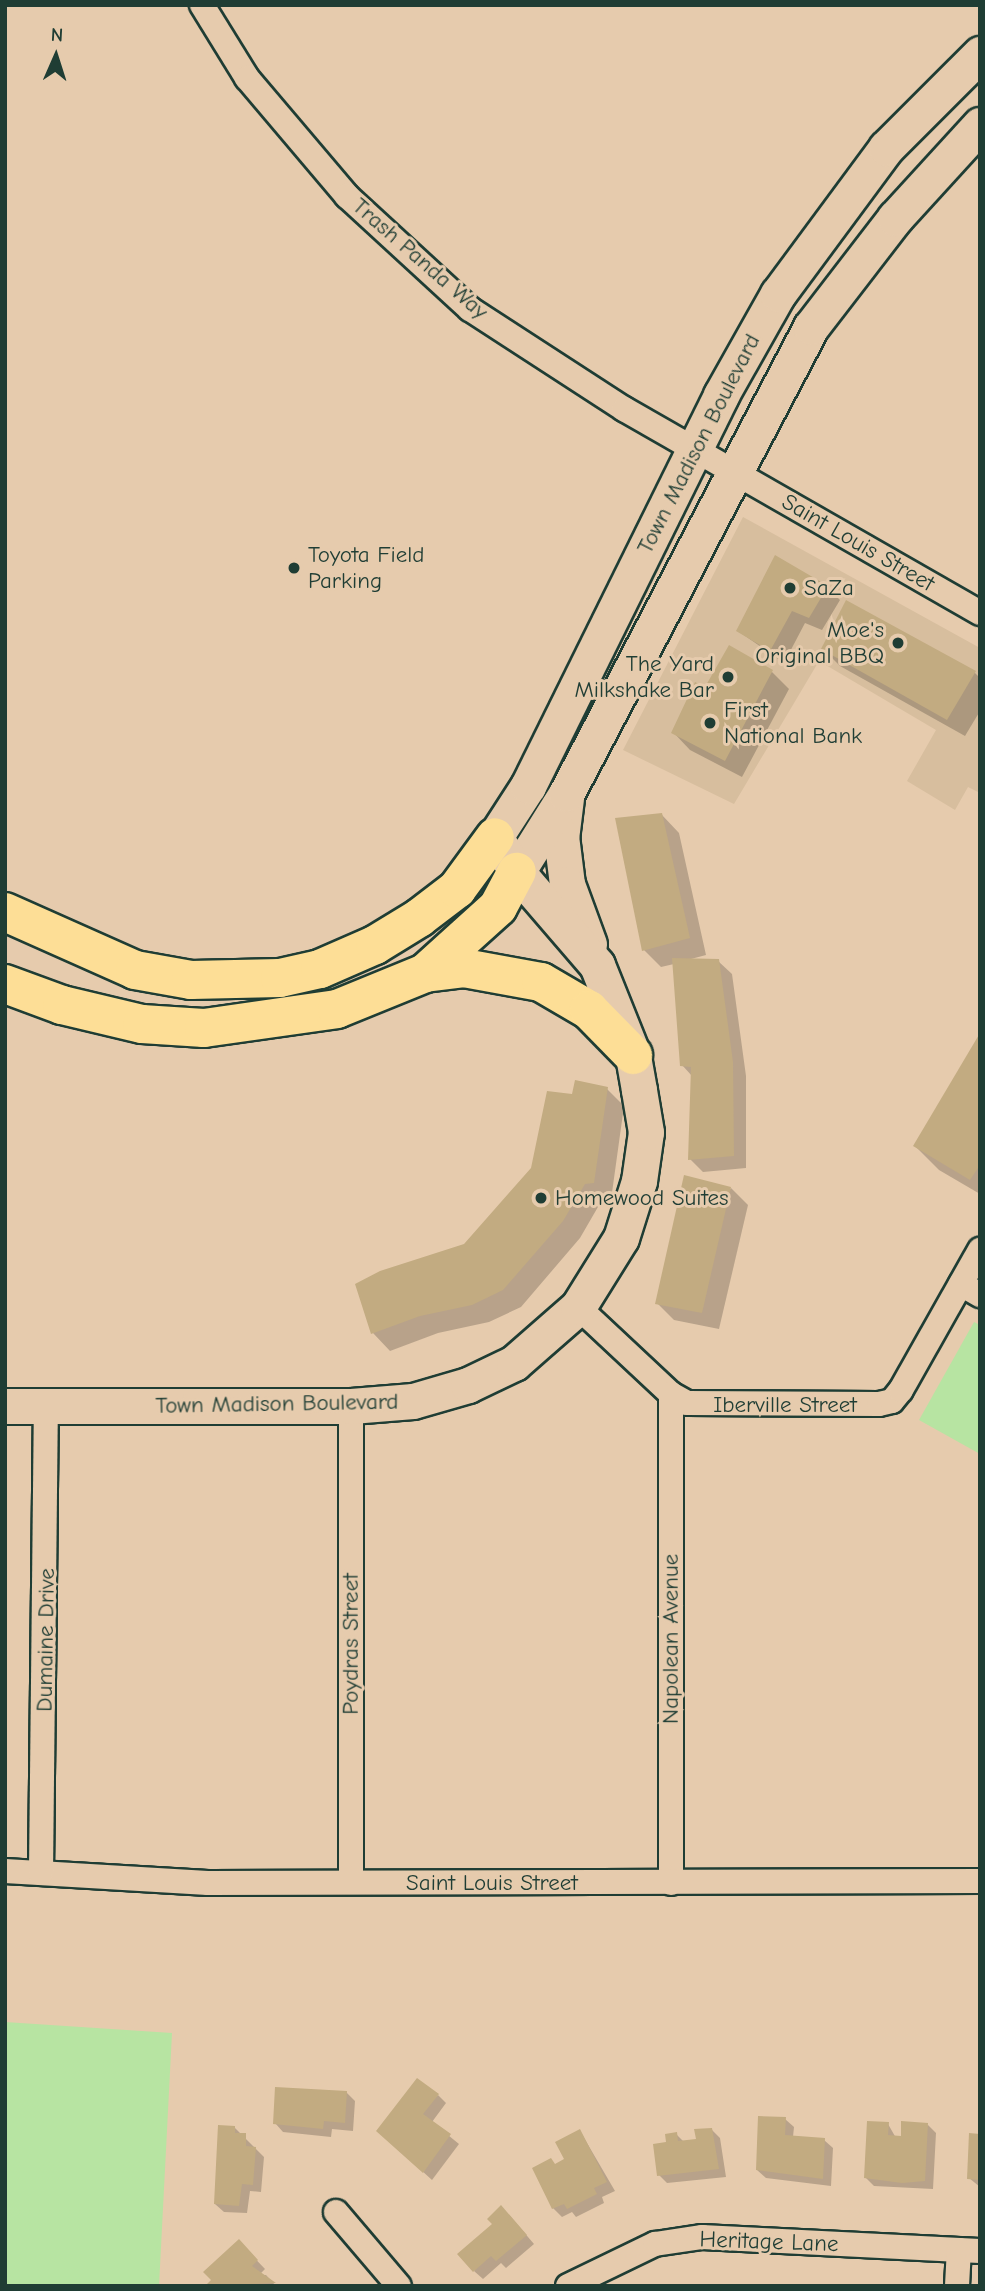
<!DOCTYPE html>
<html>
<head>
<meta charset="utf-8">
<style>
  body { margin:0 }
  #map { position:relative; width:985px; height:2291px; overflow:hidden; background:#e6cbad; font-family:"Comic Neue",sans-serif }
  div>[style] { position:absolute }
  .built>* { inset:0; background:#d7be9e }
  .green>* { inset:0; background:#b7e4a2 }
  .shadow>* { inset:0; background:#0003 }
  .building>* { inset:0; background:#c2ab81 }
  .roads { filter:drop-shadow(2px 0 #1f3d34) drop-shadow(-2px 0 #1f3d34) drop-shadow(0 2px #1f3d34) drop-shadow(0 -2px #1f3d34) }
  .street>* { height:24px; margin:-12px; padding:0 12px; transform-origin:12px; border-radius:12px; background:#e6cbad }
  .secondary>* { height:35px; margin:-17.5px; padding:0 17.5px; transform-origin:17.5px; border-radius:17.5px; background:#e6cbad }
  .highway>* { height:38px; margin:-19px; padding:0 19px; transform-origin:19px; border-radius:19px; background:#fdde96 }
  .dots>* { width:19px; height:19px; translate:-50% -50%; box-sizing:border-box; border:4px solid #e6cbad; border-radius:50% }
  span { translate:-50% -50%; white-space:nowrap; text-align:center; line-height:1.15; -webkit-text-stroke:6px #e6cbad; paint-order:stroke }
  .street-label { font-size:23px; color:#1f3d34 }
  .poi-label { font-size:23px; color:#1f3d34 }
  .left { translate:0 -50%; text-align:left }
  .right { translate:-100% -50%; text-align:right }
  .frame { position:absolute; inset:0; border:7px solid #1f3d34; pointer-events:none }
  .north { position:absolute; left:21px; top:21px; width:70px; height:70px; -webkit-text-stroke:5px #e6cbad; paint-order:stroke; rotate:3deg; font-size:19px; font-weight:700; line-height:28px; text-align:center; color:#1f3d34 }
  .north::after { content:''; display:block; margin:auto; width:24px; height:32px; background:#1f3d34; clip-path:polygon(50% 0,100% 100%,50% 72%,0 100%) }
</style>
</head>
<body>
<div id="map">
  <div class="built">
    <i style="clip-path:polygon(743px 517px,980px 648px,980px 793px,968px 787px,955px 810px,907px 781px,936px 730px,819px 661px,734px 804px,623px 750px)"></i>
  </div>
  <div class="green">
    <i style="clip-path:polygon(974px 1322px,980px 1325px,980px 1454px,919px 1420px)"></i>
    <i style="clip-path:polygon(5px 2022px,172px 2033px,159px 2286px,5px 2286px)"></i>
  </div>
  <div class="shadow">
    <i style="clip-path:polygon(827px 587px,840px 600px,822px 630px,805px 623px,784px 663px,738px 631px)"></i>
    <i style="clip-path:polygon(823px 649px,975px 673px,980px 678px,980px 711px,965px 736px,840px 666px)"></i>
    <i style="clip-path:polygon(772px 672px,789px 689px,742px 777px,690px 750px,673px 732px,706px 689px)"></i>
    <i style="clip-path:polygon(662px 815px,679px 833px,706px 955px,691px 959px,718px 961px,732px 974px,746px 1076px,746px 1168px,703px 1172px,690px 1159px,692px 1076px,682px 1065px,674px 964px,661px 967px,644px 950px)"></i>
    <i style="clip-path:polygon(980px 1036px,980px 1194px,939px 1170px,915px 1146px)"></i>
    <i style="clip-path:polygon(607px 1089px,624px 1106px,611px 1200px,602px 1200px,580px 1238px,521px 1307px,489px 1322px,438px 1333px,390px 1351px,373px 1333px,357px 1285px,465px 1246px)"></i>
    <i style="clip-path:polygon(731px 1188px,748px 1205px,719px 1329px,674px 1320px,657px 1303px)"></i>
    <i style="clip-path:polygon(346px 2092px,355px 2101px,353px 2131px,332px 2129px,331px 2137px,283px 2132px,275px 2123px)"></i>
    <i style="clip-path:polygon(438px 2095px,446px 2103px,432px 2122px,459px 2144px,432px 2180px,387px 2139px)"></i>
    <i style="clip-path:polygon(785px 2119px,794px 2127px,793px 2137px,824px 2140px,833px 2148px,831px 2186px,766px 2178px,757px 2170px)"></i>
    <i style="clip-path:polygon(888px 2124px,896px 2138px,928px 2125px,936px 2133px,933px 2189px,874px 2186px,866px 2178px)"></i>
    <i style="clip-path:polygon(235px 2128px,264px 2157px,261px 2192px,250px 2191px,247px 2213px,224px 2212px,215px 2204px)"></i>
    <i style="clip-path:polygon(711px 2129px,720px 2138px,726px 2177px,667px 2183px,659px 2175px,676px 2134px,684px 2142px,698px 2140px)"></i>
    <i style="clip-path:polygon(580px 2131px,615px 2191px,602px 2197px,604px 2203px,576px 2217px,572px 2212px,562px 2217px,553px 2208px,556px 2165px,566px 2160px)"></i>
    <i style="clip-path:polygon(980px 2135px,980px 2187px,969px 2178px)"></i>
    <i style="clip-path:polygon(510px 2216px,534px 2244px,506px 2268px,501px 2263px,483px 2279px,474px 2271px,495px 2224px)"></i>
    <i style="clip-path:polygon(247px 2250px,265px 2269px,259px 2275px,266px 2275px,276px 2286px,208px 2286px)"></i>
  </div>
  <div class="building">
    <i style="clip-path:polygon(775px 555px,828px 586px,809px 618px,792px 611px,770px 651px,736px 631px)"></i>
    <i style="clip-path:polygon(846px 600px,976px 671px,947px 720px,821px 649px)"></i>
    <i style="clip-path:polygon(729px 645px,773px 670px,725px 761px,671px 733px,695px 682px,705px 687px)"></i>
    <i style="clip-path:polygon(662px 813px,690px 938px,642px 951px,615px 818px)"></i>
    <i style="clip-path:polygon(672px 958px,719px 959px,733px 1062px,734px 1156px,688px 1160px,691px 1067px,680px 1066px)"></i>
    <i style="clip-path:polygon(980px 1033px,980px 1165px,970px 1180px,913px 1146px)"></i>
    <i style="clip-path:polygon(575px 1080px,608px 1087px,594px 1183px,585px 1184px,563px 1221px,503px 1290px,472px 1305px,420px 1316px,371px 1334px,355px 1284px,380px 1271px,464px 1244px,531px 1168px,547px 1091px,572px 1094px)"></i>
    <i style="clip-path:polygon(684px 1175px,731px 1187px,702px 1313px,655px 1304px)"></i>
    <i style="clip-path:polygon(417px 2078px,439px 2094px,423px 2114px,451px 2134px,423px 2173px,376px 2131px)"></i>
    <i style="clip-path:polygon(275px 2087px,347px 2091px,345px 2123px,324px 2121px,323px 2129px,273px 2124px)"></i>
    <i style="clip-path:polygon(758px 2116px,786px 2117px,785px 2135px,825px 2138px,823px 2179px,756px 2170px)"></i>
    <i style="clip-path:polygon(867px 2121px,889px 2122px,888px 2135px,901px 2136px,901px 2121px,928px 2123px,925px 2181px,902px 2183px,864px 2178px)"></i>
    <i style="clip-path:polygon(218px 2125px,235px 2126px,235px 2133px,246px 2133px,246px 2146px,256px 2147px,253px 2185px,242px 2184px,239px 2206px,214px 2204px)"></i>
    <i style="clip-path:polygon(712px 2128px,719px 2169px,657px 2176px,653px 2144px,666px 2142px,665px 2134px,677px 2132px,678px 2141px,696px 2139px,694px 2129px)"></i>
    <i style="clip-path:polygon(580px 2129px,607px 2182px,594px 2188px,597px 2194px,567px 2209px,564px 2204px,552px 2209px,532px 2168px,551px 2158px,555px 2164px,564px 2159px,555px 2142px)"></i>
    <i style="clip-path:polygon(969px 2133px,980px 2134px,980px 2180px,967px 2179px)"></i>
    <i style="clip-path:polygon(501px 2205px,527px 2235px,496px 2261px,491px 2256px,473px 2272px,457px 2254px,492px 2224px,487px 2219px)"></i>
    <i style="clip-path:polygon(239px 2239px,258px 2260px,252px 2266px,276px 2283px,205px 2286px,211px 2280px,203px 2272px)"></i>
  </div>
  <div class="roads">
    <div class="street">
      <i style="left:202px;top:5px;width:86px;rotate:58.3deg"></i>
      <i style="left:247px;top:78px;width:155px;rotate:49.7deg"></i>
      <i style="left:347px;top:196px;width:167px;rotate:42.6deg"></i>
      <i style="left:470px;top:309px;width:184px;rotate:33deg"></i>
      <i style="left:624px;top:409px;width:410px;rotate:29.8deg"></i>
      <i style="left:961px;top:1284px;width:22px;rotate:30deg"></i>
      <i style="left:578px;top:1307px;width:127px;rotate:43.1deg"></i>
      <i style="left:671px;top:1394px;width:18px;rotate:29deg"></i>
      <i style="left:687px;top:1403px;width:192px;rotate:0.3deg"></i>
      <i style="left:879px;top:1404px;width:13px;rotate:-13deg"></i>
      <i style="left:892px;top:1401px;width:14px;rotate:-51deg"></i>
      <i style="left:901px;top:1390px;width:161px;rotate:-60.6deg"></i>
      <i style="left:671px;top:1394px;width:489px;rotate:90deg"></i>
      <i style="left:5px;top:1871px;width:203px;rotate:3.4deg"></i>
      <i style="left:208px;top:1883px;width:772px;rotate:-0.15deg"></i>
      <i style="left:41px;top:1873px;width:467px;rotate:-89.4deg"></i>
      <i style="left:351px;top:1882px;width:476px;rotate:-90deg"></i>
      <i style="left:336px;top:2212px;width:97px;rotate:49.6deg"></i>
      <i style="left:568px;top:2286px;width:97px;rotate:-25.8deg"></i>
      <i style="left:655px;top:2244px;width:48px;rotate:-8.5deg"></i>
      <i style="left:702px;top:2237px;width:278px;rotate:2.9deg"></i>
      <i style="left:957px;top:2286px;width:36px;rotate:-87deg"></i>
    </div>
    <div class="secondary">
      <i style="left:566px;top:798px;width:38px;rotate:97deg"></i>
      <i style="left:561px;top:836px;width:48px;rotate:82.9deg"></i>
      <i style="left:567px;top:884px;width:64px;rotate:69.9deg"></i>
      <i style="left:517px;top:872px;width:92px;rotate:-57.9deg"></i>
      <i style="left:566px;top:794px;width:527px;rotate:-62.32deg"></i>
      <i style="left:811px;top:327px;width:138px;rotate:-52.4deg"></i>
      <i style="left:895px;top:218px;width:126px;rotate:-47.6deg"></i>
      <i style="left:5px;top:1406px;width:346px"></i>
      <i style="left:351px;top:1406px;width:62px;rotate:-4.6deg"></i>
      <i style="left:413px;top:1401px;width:57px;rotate:-16.2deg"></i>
      <i style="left:468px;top:1385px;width:51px;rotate:-25.6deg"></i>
      <i style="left:514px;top:1363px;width:85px;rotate:-41.2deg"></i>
      <i style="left:578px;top:1307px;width:81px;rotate:-58.1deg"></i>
      <i style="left:621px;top:1238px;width:60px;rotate:-72.5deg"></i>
      <i style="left:639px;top:1181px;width:49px;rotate:-81.9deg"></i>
      <i style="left:646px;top:1132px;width:43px;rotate:-99.5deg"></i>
      <i style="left:639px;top:1090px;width:36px;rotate:-100deg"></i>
      <i style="left:633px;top:1055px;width:97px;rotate:-111.8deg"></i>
      <i style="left:597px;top:965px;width:123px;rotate:-130.7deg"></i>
      <i style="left:517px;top:872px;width:41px;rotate:-122.2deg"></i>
      <i style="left:495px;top:837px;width:61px;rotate:-57.1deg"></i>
      <i style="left:528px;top:786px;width:436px;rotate:-63.7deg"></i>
      <i style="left:721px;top:395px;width:116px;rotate:-60.6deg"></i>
      <i style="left:778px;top:294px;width:182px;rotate:-53.5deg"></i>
      <i style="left:886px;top:148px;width:133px;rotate:-45deg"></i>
    </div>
    <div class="highway">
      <i style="left:5px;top:912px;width:142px;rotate:24deg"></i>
      <i style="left:135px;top:970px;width:57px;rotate:10.1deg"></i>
      <i style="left:191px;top:980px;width:89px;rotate:-1.3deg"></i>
      <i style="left:280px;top:978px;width:41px;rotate:-12.7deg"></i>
      <i style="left:320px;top:969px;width:60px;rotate:-23.6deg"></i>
      <i style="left:375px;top:945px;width:52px;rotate:-31.5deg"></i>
      <i style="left:419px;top:918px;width:48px;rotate:-37.3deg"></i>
      <i style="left:457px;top:889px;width:64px;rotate:-53.8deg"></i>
      <i style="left:425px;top:973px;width:39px;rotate:-7deg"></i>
      <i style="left:464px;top:968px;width:78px;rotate:10.3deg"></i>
      <i style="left:541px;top:982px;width:56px;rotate:30.3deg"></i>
      <i style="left:589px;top:1010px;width:63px;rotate:45.6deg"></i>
      <i style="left:5px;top:984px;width:61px;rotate:20.2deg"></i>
      <i style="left:62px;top:1005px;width:82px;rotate:13.4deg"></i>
      <i style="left:142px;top:1024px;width:62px;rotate:3.7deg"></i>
      <i style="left:204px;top:1028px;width:134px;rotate:-8.1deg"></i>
      <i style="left:337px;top:1009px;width:95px;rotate:-22.2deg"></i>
      <i style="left:425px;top:973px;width:98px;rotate:-42.1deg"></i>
      <i style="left:498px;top:907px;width:40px;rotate:-62deg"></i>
    </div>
  </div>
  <div class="dots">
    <i style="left:294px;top:568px;background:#1f3d34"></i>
    <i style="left:790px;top:588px;background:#1f3d34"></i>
    <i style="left:898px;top:643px;background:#1f3d34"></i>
    <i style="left:728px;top:677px;background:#1f3d34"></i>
    <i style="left:710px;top:723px;background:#1f3d34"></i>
    <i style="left:541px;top:1198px;background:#1f3d34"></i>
  </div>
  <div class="street-label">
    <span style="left:420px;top:259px;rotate:41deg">Trash Panda Way</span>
    <span style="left:699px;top:444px;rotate:-63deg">Town Madison Boulevard</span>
    <span style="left:858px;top:543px;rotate:30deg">Saint Louis Street</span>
    <span style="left:277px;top:1404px;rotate:-1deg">Town Madison Boulevard</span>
    <span style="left:785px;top:1405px">Iberville Street</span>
    <span style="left:671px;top:1639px;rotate:-90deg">Napolean Avenue</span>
    <span style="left:46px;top:1640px;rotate:-89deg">Dumaine Drive</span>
    <span style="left:351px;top:1644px;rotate:-90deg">Poydras Street</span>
    <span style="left:492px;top:1883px">Saint Louis Street</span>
    <span style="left:769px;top:2242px;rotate:2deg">Heritage Lane</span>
  </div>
  <div class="poi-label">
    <span class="left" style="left:308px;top:568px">Toyota Field<br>Parking</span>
    <span class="left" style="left:804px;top:588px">SaZa</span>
    <span class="right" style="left:884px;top:643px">Moe's<br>Original BBQ</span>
    <span class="right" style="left:714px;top:677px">The Yard<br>Milkshake Bar</span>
    <span class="left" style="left:724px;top:723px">First<br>National Bank</span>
    <span class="left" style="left:555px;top:1198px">Homewood Suites</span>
  </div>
  <div class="frame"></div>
  <div class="north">N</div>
</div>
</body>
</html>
